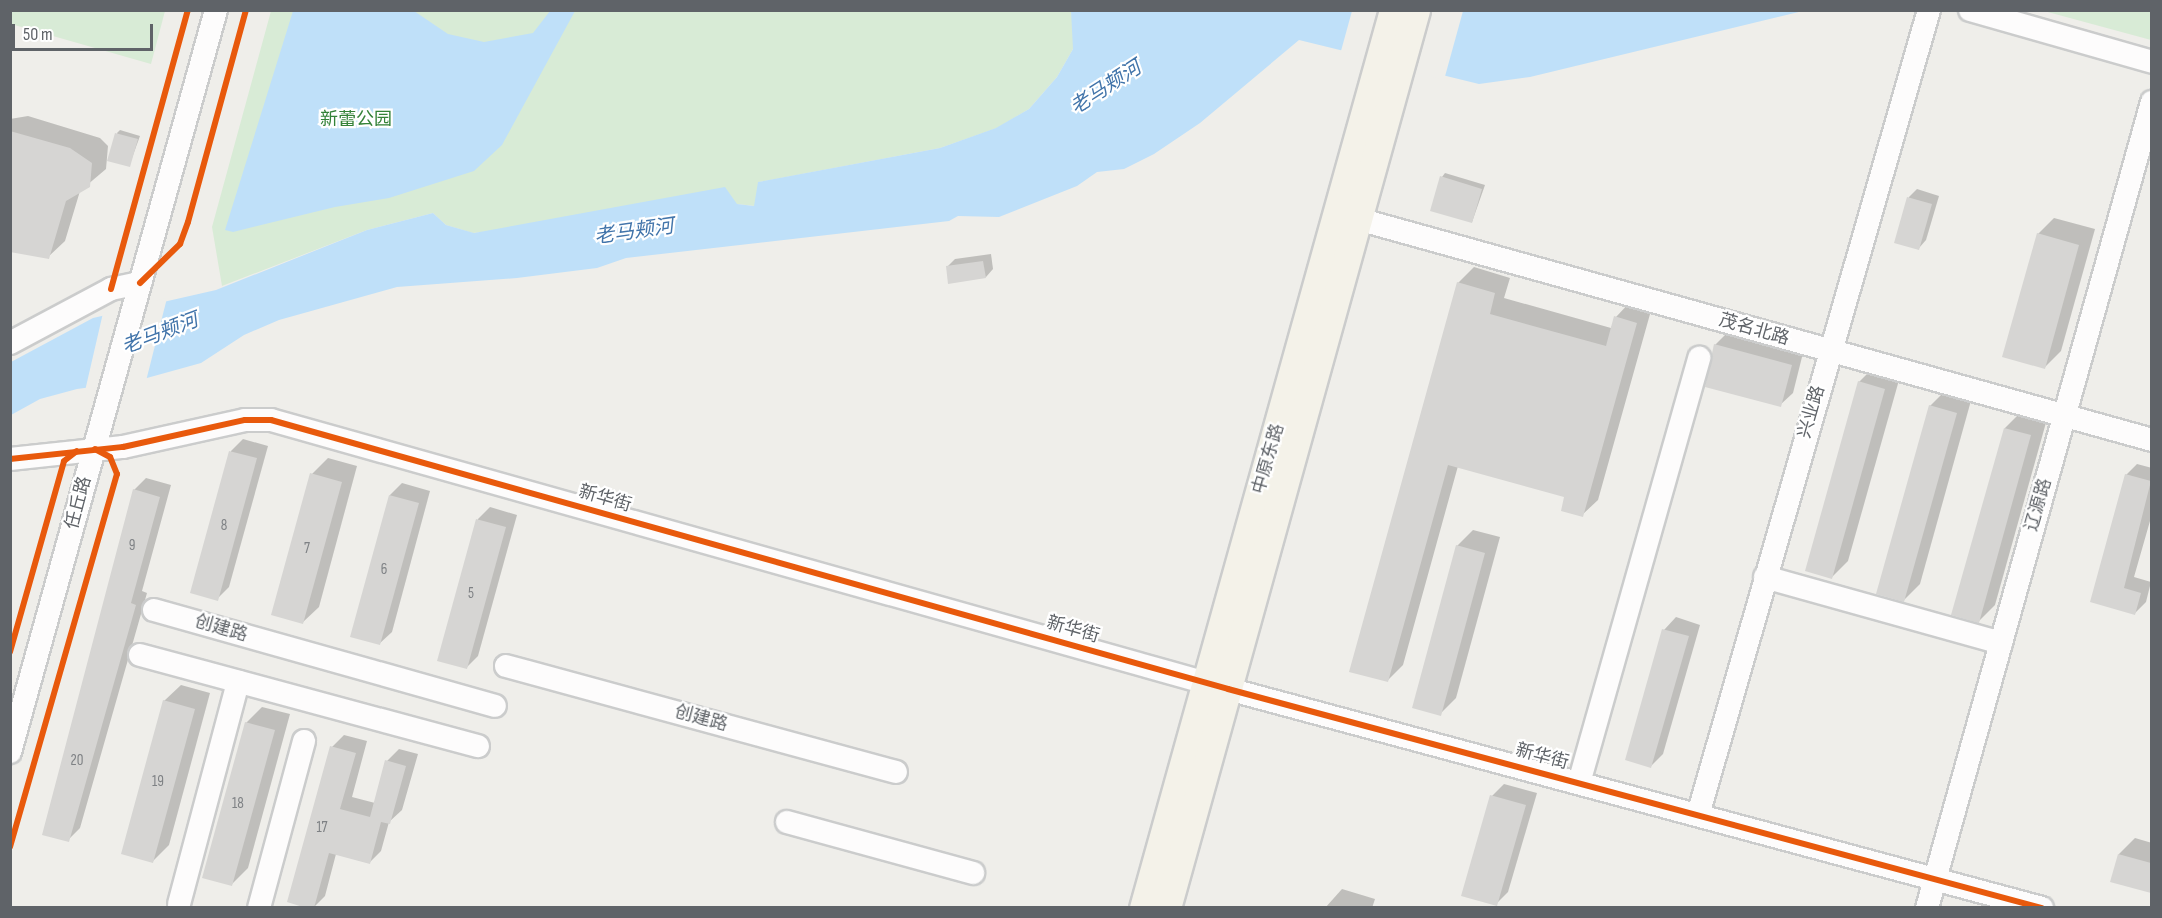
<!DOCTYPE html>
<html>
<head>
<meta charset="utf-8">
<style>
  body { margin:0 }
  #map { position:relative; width:2162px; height:918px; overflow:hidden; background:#efeeea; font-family:"Sofia Sans Condensed","Noto Sans SC",sans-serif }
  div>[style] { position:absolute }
  .green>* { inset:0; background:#d8ebd6 }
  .water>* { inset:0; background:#bfe0f9 }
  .pier>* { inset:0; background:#efeeea }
  .shadow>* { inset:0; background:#0003 }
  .building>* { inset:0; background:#d6d5d3 }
  .roads { filter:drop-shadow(2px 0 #cbcccc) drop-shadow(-2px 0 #cbcccc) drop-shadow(0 2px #cbcccc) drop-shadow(0 -2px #cbcccc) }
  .minor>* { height:22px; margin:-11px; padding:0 11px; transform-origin:11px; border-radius:11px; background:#fdfcfc }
  .major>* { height:27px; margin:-13.5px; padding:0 13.5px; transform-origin:13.5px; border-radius:13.5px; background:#f4f2e9 }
  .cycleway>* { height:6px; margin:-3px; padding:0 3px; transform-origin:3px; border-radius:3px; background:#e8590c }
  span { translate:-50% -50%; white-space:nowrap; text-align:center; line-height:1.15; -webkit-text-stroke:4.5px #fff; paint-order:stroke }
  .number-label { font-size:15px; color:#7e8184 }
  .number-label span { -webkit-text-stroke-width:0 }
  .park-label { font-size:18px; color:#348238 }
  .street-label { font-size:18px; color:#5f6368 }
  .water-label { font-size:20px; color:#4174aa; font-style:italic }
  .frame { position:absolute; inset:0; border:12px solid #5f6368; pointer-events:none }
  .scale { position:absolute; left:12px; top:24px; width:141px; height:27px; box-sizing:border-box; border:3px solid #5f6368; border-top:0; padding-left:8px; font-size:18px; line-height:21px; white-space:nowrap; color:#5f6368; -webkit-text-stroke:4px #fff; paint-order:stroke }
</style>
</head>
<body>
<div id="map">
  <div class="green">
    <i style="clip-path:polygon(10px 11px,11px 10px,165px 11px,151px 64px,11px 24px)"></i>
    <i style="clip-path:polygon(271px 11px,1071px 11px,1074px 27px,1073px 49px,1057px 77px,1029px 109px,997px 128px,940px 148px,759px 182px,755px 206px,737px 204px,473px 233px,446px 225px,433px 213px,367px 230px,222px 286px,212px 227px)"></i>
    <i style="clip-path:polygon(2044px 11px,2151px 11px,2151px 40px)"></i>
  </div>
  <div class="water">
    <i style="clip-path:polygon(293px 11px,414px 11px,448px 34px,484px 42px,533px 33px,550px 11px,575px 11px,502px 145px,474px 171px,389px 198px,335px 207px,233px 232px,225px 230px)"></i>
    <i style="clip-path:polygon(1071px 11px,1803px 11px,1530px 77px,1479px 84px,1299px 40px,1200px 123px,1154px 154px,1124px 169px,1097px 172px,1077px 186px,999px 217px,958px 216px,949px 221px,626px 258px,597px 268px,517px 278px,397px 287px,279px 320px,244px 335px,201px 363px,136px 381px,77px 389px,40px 399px,11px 415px,11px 362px,93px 318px,216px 290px,367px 230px,433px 213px,446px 225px,474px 233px,725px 187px,737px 204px,754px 206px,758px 182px,940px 148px,996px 128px,1029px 109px,1057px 77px,1073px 49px)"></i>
  </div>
  <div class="pier">
    <i style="clip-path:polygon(1352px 11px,1463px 11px,1444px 80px,1341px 51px)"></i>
    <i style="clip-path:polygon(167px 298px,146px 381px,85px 391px,103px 313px)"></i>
  </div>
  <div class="shadow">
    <i style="clip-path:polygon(28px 116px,100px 138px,108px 146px,106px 169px,80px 191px,65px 241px,48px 257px,10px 251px,10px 119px)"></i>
    <i style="clip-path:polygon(120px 130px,140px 136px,129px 166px,117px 133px)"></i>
    <i style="clip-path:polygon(1445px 173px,1485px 185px,1472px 222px,1442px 177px)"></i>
    <i style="clip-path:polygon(1917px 189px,1939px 196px,1926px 240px,1919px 248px,1896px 242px,1909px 197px)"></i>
    <i style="clip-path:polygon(2054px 218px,2095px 229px,2061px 351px,2045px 367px,2038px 234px)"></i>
    <i style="clip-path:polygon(991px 254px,993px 269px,986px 277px,947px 267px,955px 259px)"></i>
    <i style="clip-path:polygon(1474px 267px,1510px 278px,1504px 298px,1611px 328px,1616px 317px,1631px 301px,1652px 307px,1598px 500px,1582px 515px,1566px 496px,1458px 466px,1403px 665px,1387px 681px,1458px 283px)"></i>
    <i style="clip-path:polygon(1727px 333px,1803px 353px,1793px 393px,1780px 405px,1715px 345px)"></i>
    <i style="clip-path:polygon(1875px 366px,1901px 373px,1848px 561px,1832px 577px,1859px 382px)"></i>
    <i style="clip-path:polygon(1946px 390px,1972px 397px,1920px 584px,1904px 600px,1930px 406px)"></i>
    <i style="clip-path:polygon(2021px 412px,2047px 419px,1995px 605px,1979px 621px,2005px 428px)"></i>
    <i style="clip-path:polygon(243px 439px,268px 446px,229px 587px,217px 599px,231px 451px)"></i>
    <i style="clip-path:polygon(328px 458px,357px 466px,319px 607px,302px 623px,312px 474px)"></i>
    <i style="clip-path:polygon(2137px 464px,2152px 468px,2152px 514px,2134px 577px,2151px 582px,2146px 602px,2135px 613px,2092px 601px,2126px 475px)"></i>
    <i style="clip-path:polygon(146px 478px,171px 485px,142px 591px,147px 593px,80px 828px,68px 840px,134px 490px)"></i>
    <i style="clip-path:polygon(402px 483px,430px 491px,392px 632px,379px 644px,390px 495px)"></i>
    <i style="clip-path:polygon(490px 507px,517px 515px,478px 656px,466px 668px,439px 660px,478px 519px)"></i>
    <i style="clip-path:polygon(1473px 530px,1500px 537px,1456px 698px,1440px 714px,1457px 546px)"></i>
    <i style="clip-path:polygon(1676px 617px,1700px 625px,1663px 754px,1651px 766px,1664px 630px)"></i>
    <i style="clip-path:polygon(181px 685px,210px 693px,169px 845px,153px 861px,164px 701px)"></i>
    <i style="clip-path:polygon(262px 707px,290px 714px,248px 868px,232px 884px,246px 723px)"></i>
    <i style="clip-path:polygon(344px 735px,367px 741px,352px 797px,375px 803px,387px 761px,399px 749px,418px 754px,402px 810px,389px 822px,381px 851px,369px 863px,336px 854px,325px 896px,313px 908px,332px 747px)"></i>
    <i style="clip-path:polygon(1504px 784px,1537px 793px,1508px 892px,1496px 904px,1492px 796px)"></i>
    <i style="clip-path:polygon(2135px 838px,2152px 843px,2152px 892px,2112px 881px,2119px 854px)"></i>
    <i style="clip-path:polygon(1342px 889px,1375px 899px,1372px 908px,1325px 908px)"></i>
  </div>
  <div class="building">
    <i style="clip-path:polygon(10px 131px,70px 148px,92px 163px,90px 187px,66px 201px,49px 259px,10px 252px)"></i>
    <i style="clip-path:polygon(115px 133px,138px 139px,130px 167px,107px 161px)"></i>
    <i style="clip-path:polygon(1440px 176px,1482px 189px,1472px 223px,1430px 211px)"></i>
    <i style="clip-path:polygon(1907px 197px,1932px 204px,1919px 250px,1894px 243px)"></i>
    <i style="clip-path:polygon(2037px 233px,2079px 245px,2045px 369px,2002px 357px)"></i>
    <i style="clip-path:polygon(983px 261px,986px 278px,948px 284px,946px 266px)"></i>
    <i style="clip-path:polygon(1457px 282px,1495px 293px,1490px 314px,1606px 346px,1614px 316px,1637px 323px,1583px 517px,1561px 511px,1564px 497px,1448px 465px,1388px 682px,1349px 672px)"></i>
    <i style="clip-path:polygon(1714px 344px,1792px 365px,1781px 407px,1705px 387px)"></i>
    <i style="clip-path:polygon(1858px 381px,1885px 389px,1832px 579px,1805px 571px)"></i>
    <i style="clip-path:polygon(1929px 405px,1957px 413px,1904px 602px,1876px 594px)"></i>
    <i style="clip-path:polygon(2004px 428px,2031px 435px,1979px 623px,1951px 615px)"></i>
    <i style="clip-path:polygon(229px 451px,257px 458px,218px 601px,190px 593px)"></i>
    <i style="clip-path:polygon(310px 473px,342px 482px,303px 624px,271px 615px)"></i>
    <i style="clip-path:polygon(2125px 474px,2151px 481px,2124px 588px,2141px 593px,2135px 615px,2090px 602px)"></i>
    <i style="clip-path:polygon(133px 489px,160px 497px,131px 603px,136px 605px,69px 842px,42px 835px)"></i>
    <i style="clip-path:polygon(389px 495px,419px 503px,380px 645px,350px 637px)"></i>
    <i style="clip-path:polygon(476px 519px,506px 527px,467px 669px,437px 661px)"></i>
    <i style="clip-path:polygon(1456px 545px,1485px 553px,1441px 716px,1412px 708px)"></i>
    <i style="clip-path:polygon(1662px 629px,1689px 636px,1651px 768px,1625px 760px)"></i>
    <i style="clip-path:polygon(163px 700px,195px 709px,153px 863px,121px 854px)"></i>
    <i style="clip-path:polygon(245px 722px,275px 730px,232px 886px,202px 878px)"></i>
    <i style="clip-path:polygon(330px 746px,356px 753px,340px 809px,370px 817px,385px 760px,406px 766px,390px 824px,381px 822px,370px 864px,329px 853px,314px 908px,306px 908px,287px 902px)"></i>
    <i style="clip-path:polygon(1490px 795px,1526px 805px,1497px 906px,1461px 896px)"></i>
    <i style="clip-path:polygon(2118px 854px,2151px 863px,2151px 893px,2110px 882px)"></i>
  </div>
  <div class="roads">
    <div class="minor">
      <i style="left:1970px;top:10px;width:189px;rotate:15.9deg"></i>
      <i style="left:1358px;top:219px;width:824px;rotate:15.55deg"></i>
      <i style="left:10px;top:343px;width:115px;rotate:-28.1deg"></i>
      <i style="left:111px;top:289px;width:30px;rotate:-12deg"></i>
      <i style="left:10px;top:459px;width:114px;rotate:-6.1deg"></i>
      <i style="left:123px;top:447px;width:125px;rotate:-12.5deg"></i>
      <i style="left:245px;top:420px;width:26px"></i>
      <i style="left:271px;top:420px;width:994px;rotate:15.7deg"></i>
      <i style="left:1228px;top:689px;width:843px;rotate:15.06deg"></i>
      <i style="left:1765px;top:577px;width:245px;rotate:15.6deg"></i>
      <i style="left:154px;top:610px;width:354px;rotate:15.7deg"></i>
      <i style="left:140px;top:655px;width:350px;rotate:15.1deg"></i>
      <i style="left:506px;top:666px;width:404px;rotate:15.2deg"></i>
      <i style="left:10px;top:752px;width:770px;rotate:-74.48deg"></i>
      <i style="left:1579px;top:783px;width:442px;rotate:-74.2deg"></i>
      <i style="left:1698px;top:815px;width:837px;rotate:-73.99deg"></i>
      <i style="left:787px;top:822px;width:193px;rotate:15.3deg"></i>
      <i style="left:179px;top:904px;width:230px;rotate:-75.1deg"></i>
      <i style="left:259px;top:908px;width:173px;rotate:-74.9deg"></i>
      <i style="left:1927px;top:908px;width:837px;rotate:-74.4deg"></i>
    </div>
    <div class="major">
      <i style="left:1143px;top:908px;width:932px;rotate:-74.44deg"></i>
      <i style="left:1167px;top:908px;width:932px;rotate:-74.5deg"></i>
    </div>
  </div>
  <div class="cycleway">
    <i style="left:140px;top:283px;width:56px;rotate:-44.3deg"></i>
    <i style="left:180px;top:244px;width:23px;rotate:-70deg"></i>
    <i style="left:188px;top:222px;width:220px;rotate:-74.7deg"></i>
    <i style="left:111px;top:289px;width:289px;rotate:-74.6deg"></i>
    <i style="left:10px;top:459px;width:114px;rotate:-6.1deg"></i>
    <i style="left:123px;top:447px;width:125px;rotate:-12.5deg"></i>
    <i style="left:245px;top:420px;width:26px"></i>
    <i style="left:271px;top:420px;width:994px;rotate:15.7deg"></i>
    <i style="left:1228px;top:689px;width:843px;rotate:15.06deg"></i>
    <i style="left:10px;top:652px;width:198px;rotate:-74.2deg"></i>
    <i style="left:64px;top:461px;width:16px;rotate:-38deg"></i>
    <i style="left:10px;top:847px;width:388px;rotate:-74deg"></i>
    <i style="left:117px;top:474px;width:18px;rotate:-112deg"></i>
    <i style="left:110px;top:457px;width:17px;rotate:-152deg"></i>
  </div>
  <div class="number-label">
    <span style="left:224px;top:526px">8</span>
    <span style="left:132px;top:546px">9</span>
    <span style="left:307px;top:549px">7</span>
    <span style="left:384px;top:570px">6</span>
    <span style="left:471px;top:594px">5</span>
    <span style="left:77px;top:761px">20</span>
    <span style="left:158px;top:782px">19</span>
    <span style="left:238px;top:804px">18</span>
    <span style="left:322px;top:828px">17</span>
  </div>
  <div class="park-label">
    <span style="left:356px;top:120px">新蕾公园</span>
  </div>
  <div class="street-label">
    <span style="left:1754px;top:330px;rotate:16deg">茂名北路</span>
    <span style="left:1812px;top:412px;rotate:-74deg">兴业路</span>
    <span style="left:1269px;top:459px;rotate:-74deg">中原东路</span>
    <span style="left:605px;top:499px;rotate:16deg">新华街</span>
    <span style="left:79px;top:503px;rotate:-75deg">任丘路</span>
    <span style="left:2039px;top:505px;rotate:-74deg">辽源路</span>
    <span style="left:221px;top:629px;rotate:16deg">创建路</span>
    <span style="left:1073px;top:630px;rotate:16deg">新华街</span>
    <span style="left:701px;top:719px;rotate:15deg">创建路</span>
    <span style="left:1542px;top:757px;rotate:15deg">新华街</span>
  </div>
  <div class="water-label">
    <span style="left:1106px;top:88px;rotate:-33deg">老马颊河</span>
    <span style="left:634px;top:232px;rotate:-8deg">老马颊河</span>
    <span style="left:160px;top:334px;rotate:-21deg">老马颊河</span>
  </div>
  <div class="frame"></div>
  <div class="scale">50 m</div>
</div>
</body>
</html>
